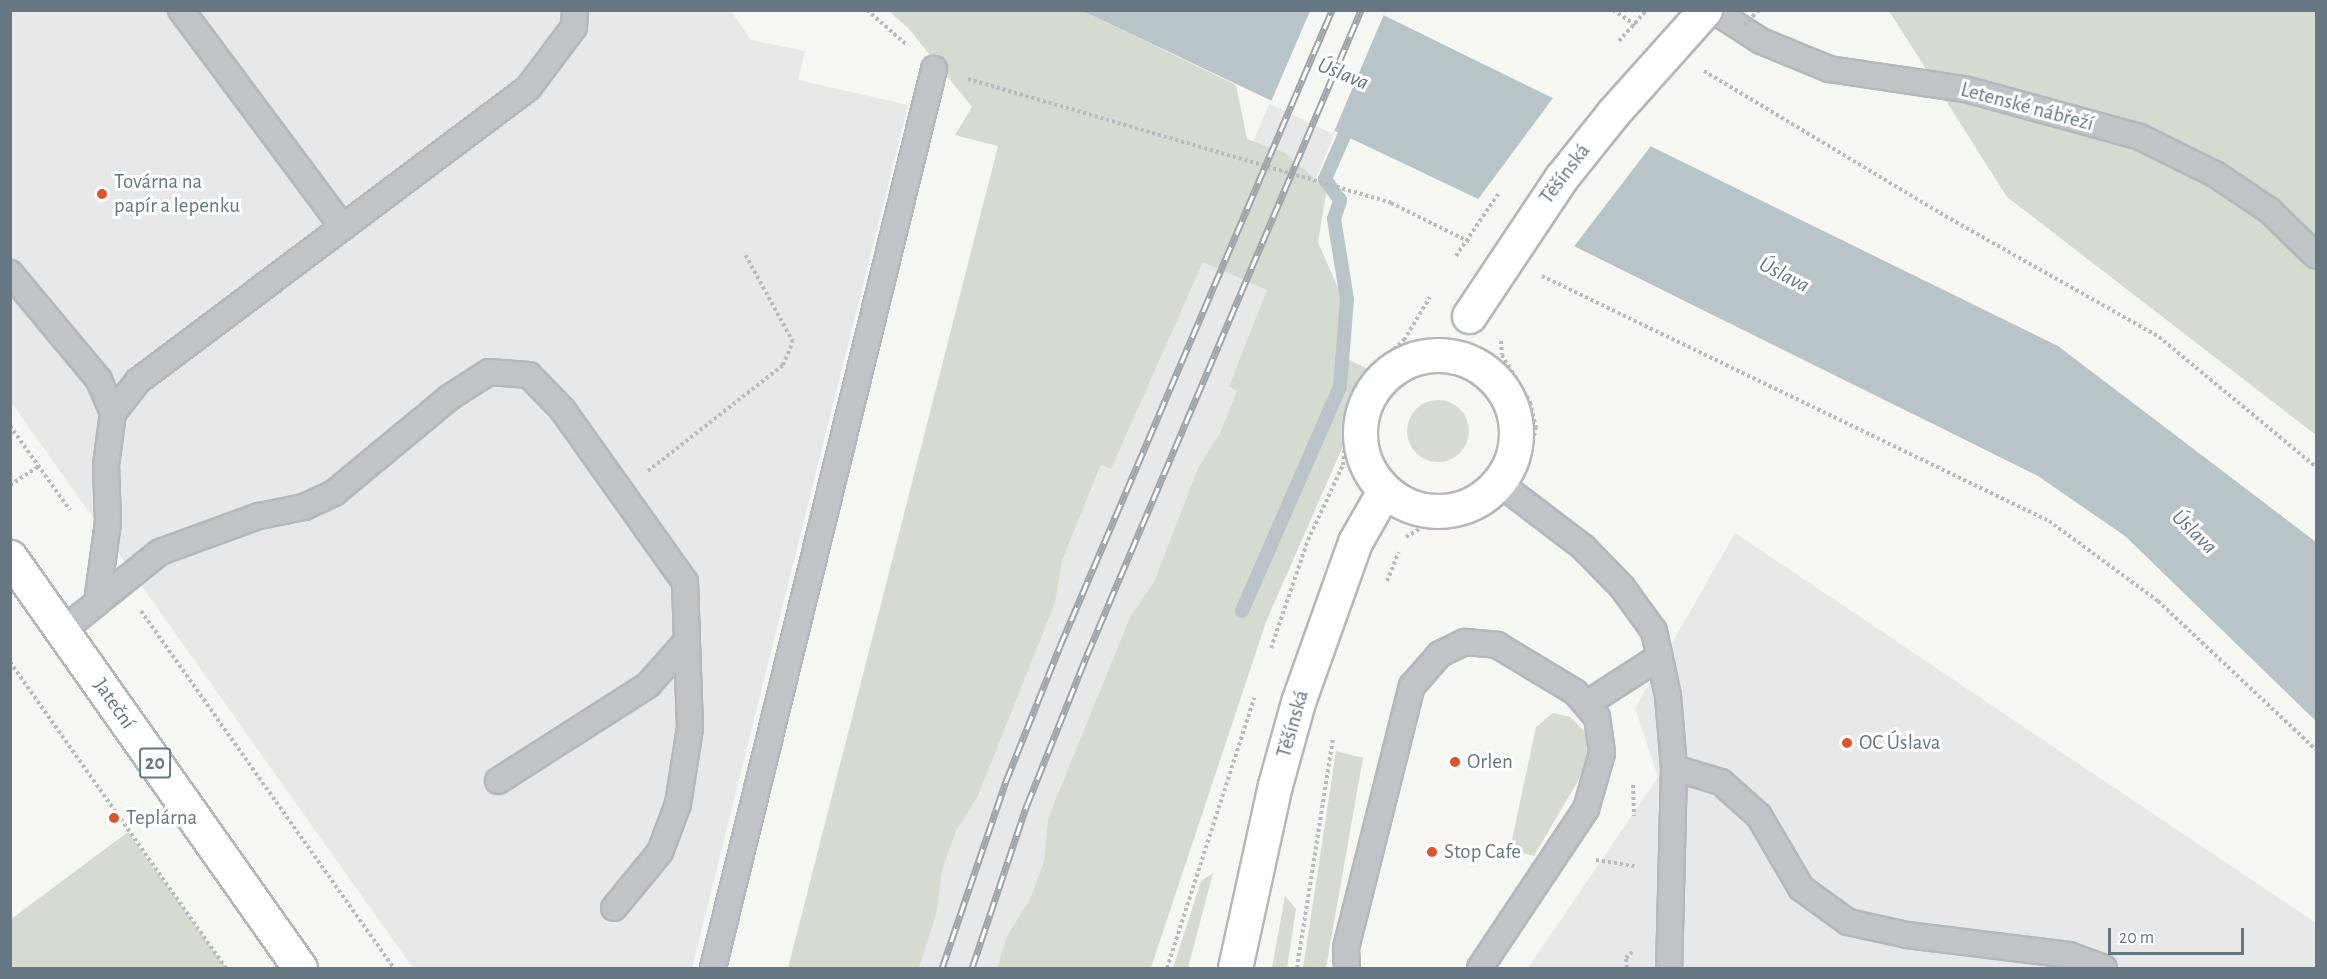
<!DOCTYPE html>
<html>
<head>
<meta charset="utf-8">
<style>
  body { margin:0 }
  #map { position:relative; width:2327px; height:979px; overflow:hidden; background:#f6f6f3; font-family:"Alegreya Sans",sans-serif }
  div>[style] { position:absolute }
  .built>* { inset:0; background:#e7e8e7 }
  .green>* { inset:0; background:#d6dbd2 }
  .round { border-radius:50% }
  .water>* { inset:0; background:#b8c4c8 }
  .pier>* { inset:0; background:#f6f6f3 }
  .stream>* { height:14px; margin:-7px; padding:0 7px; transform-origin:7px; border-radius:7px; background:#b8c4c8 }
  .path>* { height:4px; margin-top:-2px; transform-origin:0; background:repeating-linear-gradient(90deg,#b8bbbe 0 3px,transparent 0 6px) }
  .roads { filter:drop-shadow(2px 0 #b2b8bc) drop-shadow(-2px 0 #b2b8bc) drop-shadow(0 2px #b2b8bc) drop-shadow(0 -2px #b2b8bc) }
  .lane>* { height:24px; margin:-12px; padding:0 12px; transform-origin:12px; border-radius:12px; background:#c0c4c7 }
  .secondary>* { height:33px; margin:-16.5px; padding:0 16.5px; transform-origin:16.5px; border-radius:16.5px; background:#fff }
  .secondary>.ring { margin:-16.5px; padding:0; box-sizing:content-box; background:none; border:33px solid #fff; border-radius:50% }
  .primary>* { height:33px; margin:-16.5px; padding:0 16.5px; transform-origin:16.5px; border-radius:16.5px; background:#fff }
  .rail>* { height:7px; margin-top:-3.5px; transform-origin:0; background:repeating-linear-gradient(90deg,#fff 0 14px,#9fa6ab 0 28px); box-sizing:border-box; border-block:2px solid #9fa6ab }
  .path-bridge>* { height:4px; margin-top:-2px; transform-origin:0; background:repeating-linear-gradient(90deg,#b8bbbe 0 3px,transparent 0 6px) }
  .bridges { filter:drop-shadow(2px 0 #b2b8bc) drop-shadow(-2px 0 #b2b8bc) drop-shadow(0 2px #b2b8bc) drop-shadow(0 -2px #b2b8bc) }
  .secondary-bridge>* { height:33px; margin:-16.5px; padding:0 16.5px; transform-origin:16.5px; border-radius:16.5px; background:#fff }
  .dots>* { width:16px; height:16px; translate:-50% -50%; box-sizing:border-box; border:3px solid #fff; border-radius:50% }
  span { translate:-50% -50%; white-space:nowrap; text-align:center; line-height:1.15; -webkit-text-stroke:6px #fff; paint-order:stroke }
  .shield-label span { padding:2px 4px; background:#fff; border:2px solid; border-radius:4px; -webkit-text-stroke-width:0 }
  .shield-label { font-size:20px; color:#667784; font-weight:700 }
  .street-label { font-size:21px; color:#667784 }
  .poi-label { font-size:21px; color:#667784 }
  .left { translate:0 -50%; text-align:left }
  .water-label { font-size:22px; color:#627880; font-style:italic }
  .frame { position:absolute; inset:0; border:12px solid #667784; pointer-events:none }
  .scale { position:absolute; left:2108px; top:928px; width:136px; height:27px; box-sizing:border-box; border:3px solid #667784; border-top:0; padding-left:8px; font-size:18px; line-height:21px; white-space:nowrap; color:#667784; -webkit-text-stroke:4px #fff; paint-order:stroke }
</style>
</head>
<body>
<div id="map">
  <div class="built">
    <i style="clip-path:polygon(10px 11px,731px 11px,751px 40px,805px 51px,798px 80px,908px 105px,692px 968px,413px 968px,11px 402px)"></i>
    <i style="clip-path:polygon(1310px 11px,1386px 11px,1229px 385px,1237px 391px,1220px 433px,1198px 468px,1154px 582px,1130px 617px,1048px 818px,1044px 861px,1030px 899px,1007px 936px,997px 968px,919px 968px,937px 911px,942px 871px,956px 831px,978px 796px,1055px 603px,1062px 561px,1102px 464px,1111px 468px)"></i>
    <i style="clip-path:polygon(1735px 533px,2316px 923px,2316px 968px,1528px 968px,1658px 777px,1635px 708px)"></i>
  </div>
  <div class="green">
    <i style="clip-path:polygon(889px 11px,1083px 11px,1236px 85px,1247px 139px,1285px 153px,1327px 189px,1318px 242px,1341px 295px,1337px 353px,1375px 373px,1266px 622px,1151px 968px,997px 968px,1007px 936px,1030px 899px,1044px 861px,1048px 818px,1130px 617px,1154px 582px,1198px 468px,1220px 433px,1237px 391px,1229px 386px,1267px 290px,1203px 262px,1111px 469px,1101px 465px,1062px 561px,1055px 603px,978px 796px,956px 831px,942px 871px,937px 911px,919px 968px,788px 968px,998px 146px,955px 135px,972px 107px,909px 29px)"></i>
    <i style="clip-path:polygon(1889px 11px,2316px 11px,2316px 435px,2007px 197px)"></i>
    <i class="round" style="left:1407px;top:400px;width:62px;height:62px"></i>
    <i style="clip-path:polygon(1553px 713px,1570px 717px,1586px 733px,1587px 757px,1578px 781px,1534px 856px,1510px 849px,1536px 727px)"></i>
    <i style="clip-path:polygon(1336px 751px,1363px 758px,1326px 968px,1303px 968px)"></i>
    <i style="clip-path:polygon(128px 832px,226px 968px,11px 968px,11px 919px)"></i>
    <i style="clip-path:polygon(1213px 873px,1188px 968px,1173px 968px,1201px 881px)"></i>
    <i style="clip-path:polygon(1285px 896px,1296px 909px,1287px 968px,1272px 968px)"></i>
  </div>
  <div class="water">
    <i style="clip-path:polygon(1083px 11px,1375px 11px,2058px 346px,2316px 542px,2316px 721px,2125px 536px,2038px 476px,1495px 207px)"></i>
  </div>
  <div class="pier">
    <i style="clip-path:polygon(1310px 11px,1385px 12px,1333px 134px,1270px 104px)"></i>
    <i style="clip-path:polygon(1556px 94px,1654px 142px,1572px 249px,1476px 202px)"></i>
  </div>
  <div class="stream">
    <i style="left:1242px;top:611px;width:244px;rotate:-66.4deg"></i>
    <i style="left:1340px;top:387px;width:88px;rotate:-85.5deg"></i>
    <i style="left:1347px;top:299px;width:81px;rotate:-99.2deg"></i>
    <i style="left:1334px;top:219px;width:20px;rotate:-72deg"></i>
    <i style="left:1340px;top:200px;width:26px;rotate:-126deg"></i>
    <i style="left:1325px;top:179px;width:47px;rotate:-66.2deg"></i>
  </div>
  <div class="path">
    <i style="left:867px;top:10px;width:53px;rotate:41.2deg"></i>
    <i style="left:1613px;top:10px;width:30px;rotate:34deg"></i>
    <i style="left:1704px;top:71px;width:275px;rotate:31deg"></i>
    <i style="left:1940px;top:213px;width:252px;rotate:29.5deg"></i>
    <i style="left:2159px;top:337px;width:204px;rotate:39.6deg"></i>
    <i style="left:968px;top:79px;width:441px;rotate:16.3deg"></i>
    <i style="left:1391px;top:203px;width:88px;rotate:26.3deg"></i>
    <i style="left:1542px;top:276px;width:563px;rotate:25.79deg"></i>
    <i style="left:2049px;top:521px;width:135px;rotate:36.3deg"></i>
    <i style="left:2158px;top:601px;width:217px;rotate:43.3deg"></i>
    <i style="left:1501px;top:341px;width:14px;rotate:86deg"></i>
    <i style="left:1502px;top:355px;width:55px;rotate:59.2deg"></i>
    <i style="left:1530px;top:402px;width:26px;rotate:77deg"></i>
    <i style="left:1536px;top:427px;width:35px;rotate:103deg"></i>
    <i style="left:10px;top:426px;width:103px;rotate:54.5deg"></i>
    <i style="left:648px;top:471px;width:172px;rotate:-38.1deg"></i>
    <i style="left:783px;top:365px;width:25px;rotate:-67deg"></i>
    <i style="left:793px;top:342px;width:102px;rotate:-118.6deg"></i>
    <i style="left:10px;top:485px;width:35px;rotate:-33deg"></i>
    <i style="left:1406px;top:537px;width:23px;rotate:-31deg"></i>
    <i style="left:1426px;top:525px;width:24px"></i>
    <i style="left:1450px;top:525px;width:24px;rotate:-12deg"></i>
    <i style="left:1473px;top:520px;width:11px;rotate:-34deg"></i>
    <i style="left:1387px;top:581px;width:31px;rotate:-68deg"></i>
    <i style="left:141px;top:611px;width:438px;rotate:54.7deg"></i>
    <i style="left:1271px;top:648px;width:114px;rotate:-71.1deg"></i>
    <i style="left:1308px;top:540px;width:83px;rotate:-65deg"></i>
    <i style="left:1343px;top:465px;width:61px;rotate:-84.4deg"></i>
    <i style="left:1349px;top:404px;width:36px;rotate:-60deg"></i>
    <i style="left:1367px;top:373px;width:50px;rotate:-41.7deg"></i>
    <i style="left:1404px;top:340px;width:50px;rotate:-58.8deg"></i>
    <i style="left:10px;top:662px;width:375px;rotate:54.8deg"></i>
    <i style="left:1633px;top:785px;width:31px;rotate:88deg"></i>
    <i style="left:1596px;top:860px;width:39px;rotate:9deg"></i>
    <i style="left:1167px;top:968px;width:284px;rotate:-72.1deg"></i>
    <i style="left:1297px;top:968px;width:233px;rotate:-81.1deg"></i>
    <i style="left:1627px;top:968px;width:10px;rotate:-96deg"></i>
    <i style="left:1626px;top:958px;width:10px;rotate:-45deg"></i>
  </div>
  <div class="roads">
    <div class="lane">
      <i style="left:181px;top:10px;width:271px;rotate:53.3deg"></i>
      <i style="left:1713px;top:10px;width:57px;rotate:32.9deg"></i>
      <i style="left:1761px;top:41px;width:74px;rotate:22.4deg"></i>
      <i style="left:1829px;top:69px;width:137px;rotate:8.4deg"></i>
      <i style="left:1965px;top:89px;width:181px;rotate:15.3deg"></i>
      <i style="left:2140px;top:137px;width:84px;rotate:26.3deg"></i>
      <i style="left:2215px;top:174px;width:66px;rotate:33.9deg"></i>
      <i style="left:2270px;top:211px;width:64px;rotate:44.4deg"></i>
      <i style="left:10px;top:273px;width:139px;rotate:50.2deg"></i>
      <i style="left:99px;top:380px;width:36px;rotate:67deg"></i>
      <i style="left:113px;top:413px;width:52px;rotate:97.7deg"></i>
      <i style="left:106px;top:465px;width:57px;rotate:88deg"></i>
      <i style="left:108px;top:522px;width:81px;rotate:97.8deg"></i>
      <i style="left:113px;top:413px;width:41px;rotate:-52deg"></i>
      <i style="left:138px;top:381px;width:489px;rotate:-36.9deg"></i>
      <i style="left:529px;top:87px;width:75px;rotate:-53.1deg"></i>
      <i style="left:574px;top:27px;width:17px;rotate:-87deg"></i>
      <i style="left:1499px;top:483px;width:106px;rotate:37.3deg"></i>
      <i style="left:1583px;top:547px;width:56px;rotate:45.7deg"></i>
      <i style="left:1622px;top:587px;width:54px;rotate:54deg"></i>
      <i style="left:1654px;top:631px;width:66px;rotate:77.8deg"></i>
      <i style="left:1668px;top:696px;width:72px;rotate:85.2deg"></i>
      <i style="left:1674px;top:768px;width:200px;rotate:91.4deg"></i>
      <i style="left:62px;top:631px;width:126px;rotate:-38.9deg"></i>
      <i style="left:160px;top:552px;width:105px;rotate:-20deg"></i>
      <i style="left:259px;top:516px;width:46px;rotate:-11.3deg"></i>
      <i style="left:304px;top:507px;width:33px;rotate:-25deg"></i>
      <i style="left:334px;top:493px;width:151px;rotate:-39.6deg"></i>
      <i style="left:450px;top:397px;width:46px;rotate:-32.7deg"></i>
      <i style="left:489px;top:372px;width:40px;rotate:4.3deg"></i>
      <i style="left:529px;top:375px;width:47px;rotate:45.9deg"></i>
      <i style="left:562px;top:409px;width:212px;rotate:54.6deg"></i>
      <i style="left:685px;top:582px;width:59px;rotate:88.1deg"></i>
      <i style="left:687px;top:641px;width:59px;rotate:131.6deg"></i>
      <i style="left:648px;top:685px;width:178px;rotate:147.4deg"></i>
      <i style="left:1588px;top:703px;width:85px;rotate:-32.9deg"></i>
      <i style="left:1674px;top:768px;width:49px;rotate:16.6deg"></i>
      <i style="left:1721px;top:782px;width:51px;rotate:41.8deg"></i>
      <i style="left:1759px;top:816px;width:83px;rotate:59.7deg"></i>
      <i style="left:1801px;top:888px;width:58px;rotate:35.9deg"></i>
      <i style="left:1848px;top:922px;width:60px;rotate:12.4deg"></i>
      <i style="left:1907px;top:935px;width:163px;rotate:7deg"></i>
      <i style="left:2069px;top:955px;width:37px;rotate:20deg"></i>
      <i style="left:614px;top:908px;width:72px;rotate:-50.6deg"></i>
      <i style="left:660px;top:852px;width:51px;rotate:-69.4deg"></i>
      <i style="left:678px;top:804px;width:77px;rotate:-81deg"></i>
      <i style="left:690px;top:728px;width:87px;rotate:-92deg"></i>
      <i style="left:713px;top:968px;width:926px;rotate:-76.19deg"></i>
      <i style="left:1347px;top:968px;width:20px;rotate:-93deg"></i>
      <i style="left:1346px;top:948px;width:270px;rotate:-75.9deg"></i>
      <i style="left:1412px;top:686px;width:43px;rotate:-48.8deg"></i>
      <i style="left:1440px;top:654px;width:28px;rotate:-26deg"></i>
      <i style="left:1465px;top:642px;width:32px;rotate:5deg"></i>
      <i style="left:1497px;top:645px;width:91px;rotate:31.1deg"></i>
      <i style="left:1575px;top:692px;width:33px;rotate:49deg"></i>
      <i style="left:1597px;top:717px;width:36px;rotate:82deg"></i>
      <i style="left:1602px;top:753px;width:58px;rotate:105.9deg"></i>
      <i style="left:1586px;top:809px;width:191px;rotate:123.7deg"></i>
    </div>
    <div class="secondary">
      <i class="ring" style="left:1360px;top:355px;width:123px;height:123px"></i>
      <i style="left:1235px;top:968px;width:187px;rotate:-77.7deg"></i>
      <i style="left:1275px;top:785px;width:86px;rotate:-74.5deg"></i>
      <i style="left:1298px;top:702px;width:170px;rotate:-70.4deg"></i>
      <i style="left:1355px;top:542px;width:59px;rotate:-60.4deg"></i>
    </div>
    <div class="primary">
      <i style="left:10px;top:557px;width:503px;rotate:54.79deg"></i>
    </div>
  </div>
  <div class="rail">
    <i style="left:942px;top:968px;width:198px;rotate:-71.1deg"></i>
    <i style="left:1006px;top:781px;width:145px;rotate:-68.2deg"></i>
    <i style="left:1060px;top:646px;width:692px;rotate:-66.84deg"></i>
    <i style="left:972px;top:968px;width:172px;rotate:-71.4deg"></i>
    <i style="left:1027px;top:805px;width:162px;rotate:-68.2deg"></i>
    <i style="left:1087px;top:655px;width:701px;rotate:-66.98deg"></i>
  </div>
  <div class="path-bridge">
    <i style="left:1744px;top:25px;width:21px;rotate:-45deg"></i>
    <i style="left:1619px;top:41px;width:40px;rotate:-48deg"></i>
    <i style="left:1456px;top:256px;width:76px;rotate:-55.7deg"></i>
  </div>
  <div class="bridges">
    <div class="secondary-bridge">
      <i style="left:1469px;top:316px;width:166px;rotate:-56.3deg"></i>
      <i style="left:1561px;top:178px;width:83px;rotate:-51.3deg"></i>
      <i style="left:1613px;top:113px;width:138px;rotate:-48.2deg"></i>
    </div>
  </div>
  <div class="dots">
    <i style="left:102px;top:194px;background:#df532a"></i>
    <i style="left:1847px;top:743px;background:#df532a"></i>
    <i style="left:1455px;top:762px;background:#df532a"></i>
    <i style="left:114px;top:818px;background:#df532a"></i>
    <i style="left:1432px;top:852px;background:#df532a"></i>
  </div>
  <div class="shield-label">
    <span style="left:155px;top:763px">20</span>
  </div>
  <div class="street-label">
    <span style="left:2027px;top:107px;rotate:15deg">Letenské nábřeží</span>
    <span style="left:1565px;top:174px;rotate:-53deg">Těšínská</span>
    <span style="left:114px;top:704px;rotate:55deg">Jateční</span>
    <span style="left:1293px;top:724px;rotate:-74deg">Těšínská</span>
  </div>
  <div class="poi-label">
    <span class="left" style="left:114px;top:194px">Továrna na<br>papír a lepenku</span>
    <span class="left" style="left:1859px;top:743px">OC Úslava</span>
    <span class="left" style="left:1467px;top:762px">Orlen</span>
    <span class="left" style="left:126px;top:818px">Teplárna</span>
    <span class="left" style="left:1444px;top:852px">Stop Cafe</span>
  </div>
  <div class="water-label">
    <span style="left:1343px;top:74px;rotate:22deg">Úslava</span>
    <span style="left:1784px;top:275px;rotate:27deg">Úslava</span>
    <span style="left:2194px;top:532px;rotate:44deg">Úslava</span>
  </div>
  <div class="frame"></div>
  <div class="scale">20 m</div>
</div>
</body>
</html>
